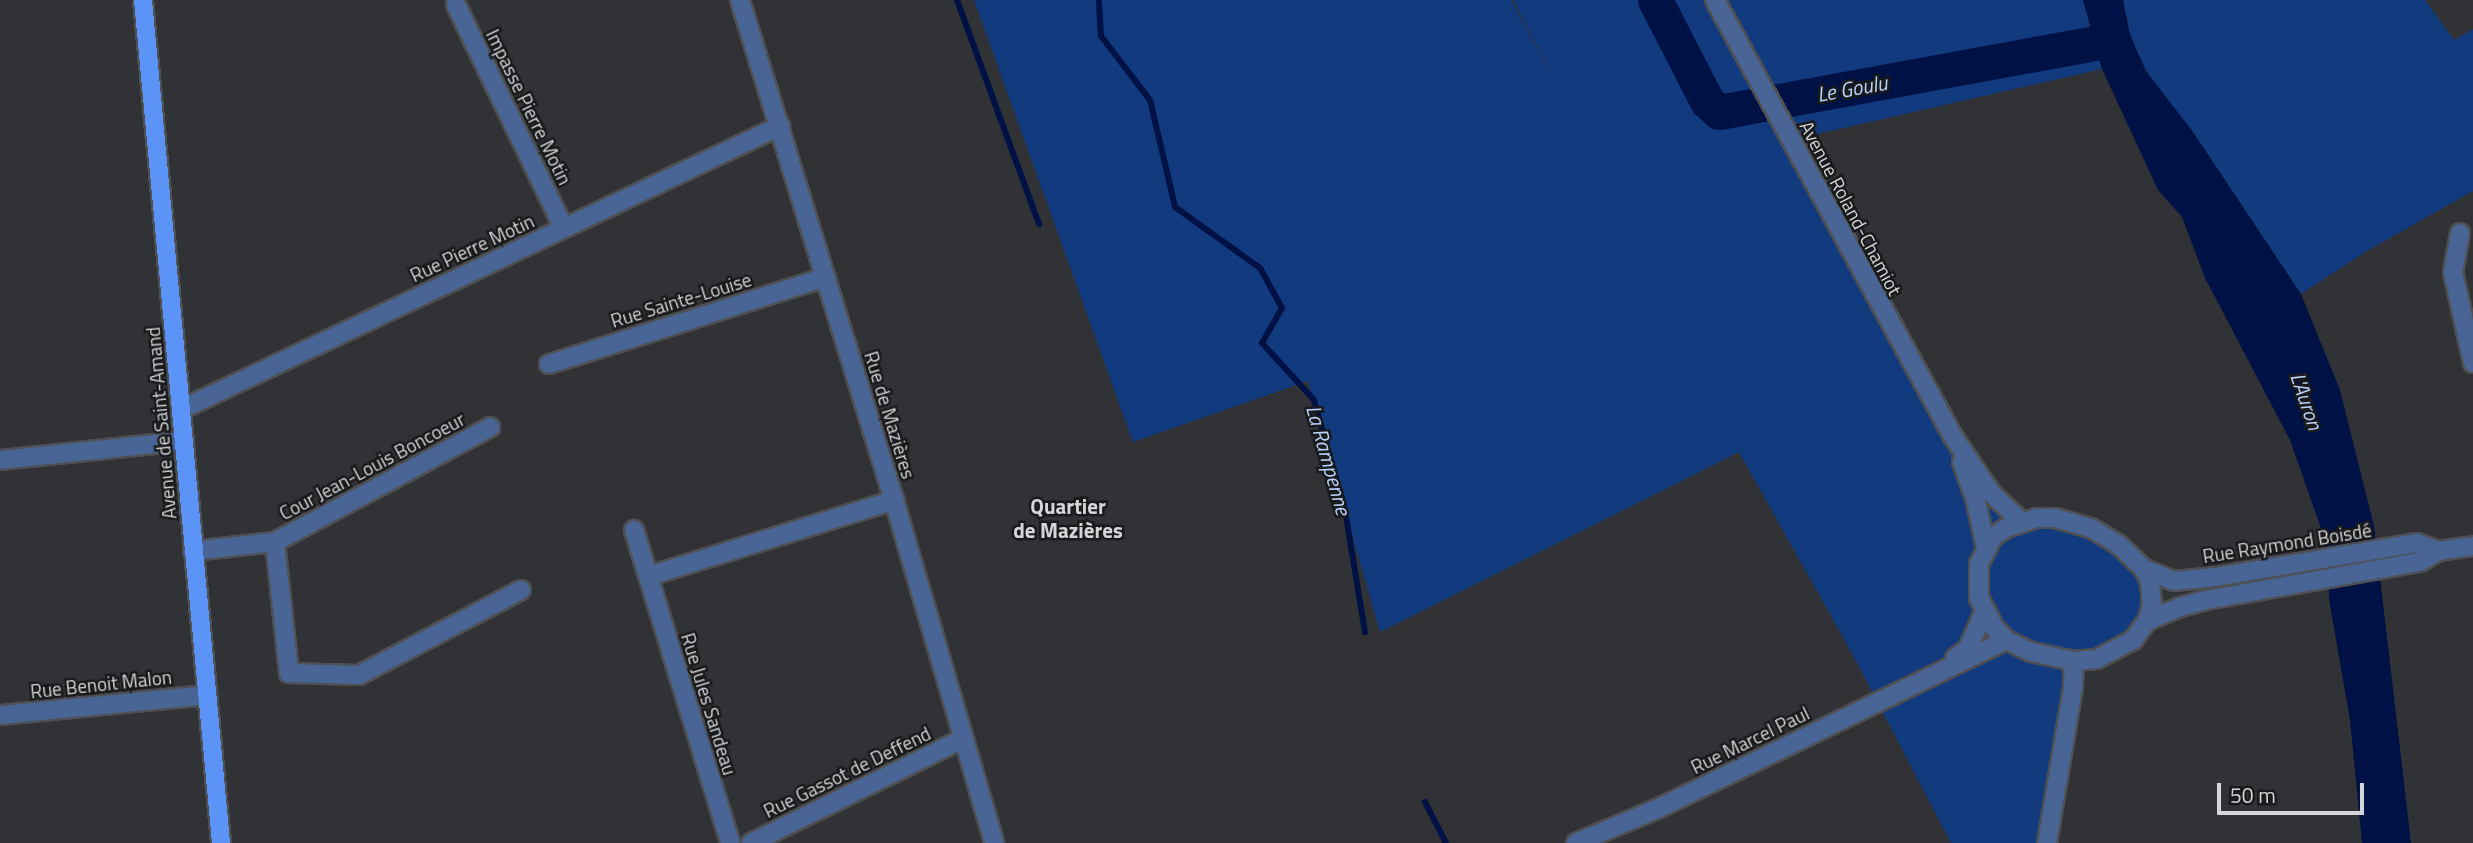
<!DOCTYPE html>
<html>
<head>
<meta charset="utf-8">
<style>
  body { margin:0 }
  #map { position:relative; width:2473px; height:843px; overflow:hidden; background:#303236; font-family:"Titillium Web",sans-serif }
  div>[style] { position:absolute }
  .green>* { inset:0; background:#123a7f }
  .water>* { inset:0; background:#001145 }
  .stream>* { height:6px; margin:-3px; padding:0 3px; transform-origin:3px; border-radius:3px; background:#001145 }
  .river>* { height:35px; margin:-17.5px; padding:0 17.5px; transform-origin:17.5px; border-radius:17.5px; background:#001145 }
  .roads { filter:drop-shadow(2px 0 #4e5053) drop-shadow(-2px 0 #4e5053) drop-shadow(0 2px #4e5053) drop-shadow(0 -2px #4e5053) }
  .street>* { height:18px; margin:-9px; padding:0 9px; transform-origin:9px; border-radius:9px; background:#496595 }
  .primary>* { height:18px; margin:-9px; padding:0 9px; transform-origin:9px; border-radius:9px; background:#5b94f6 }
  span { translate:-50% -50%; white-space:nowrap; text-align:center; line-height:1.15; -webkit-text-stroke:5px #191a1c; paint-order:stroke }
  .street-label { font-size:19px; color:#d5d6d9 }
  .water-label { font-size:21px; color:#bad2fb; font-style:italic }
  .neighbourhood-label { font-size:21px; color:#d5d6d9; font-weight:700 }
  .scale { position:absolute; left:2217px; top:783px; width:147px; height:32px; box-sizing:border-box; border:4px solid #d5d6d9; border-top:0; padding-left:9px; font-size:21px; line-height:24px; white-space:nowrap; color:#d5d6d9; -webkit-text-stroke:5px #191a1c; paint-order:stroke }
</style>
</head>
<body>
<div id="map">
  <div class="green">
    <i style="clip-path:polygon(974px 0,1511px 0,1559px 89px,1513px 0,2083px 0,2102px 69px,1791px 140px,1952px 435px,2022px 521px,2091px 528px,2144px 569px,2152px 605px,2133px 640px,2074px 662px,2047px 843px,1951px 843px,1854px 657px,1739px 452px,1380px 632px,1308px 381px,1133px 442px)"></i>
    <i style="clip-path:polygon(2123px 0,2425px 0,2454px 40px,2473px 29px,2473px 191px,2367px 251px,2301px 294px,2193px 132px,2146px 71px,2130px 35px)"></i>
  </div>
  <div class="water">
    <i style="clip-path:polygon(2083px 0,2123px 0,2130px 35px,2146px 71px,2193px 132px,2301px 294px,2340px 390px,2374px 526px,2411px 843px,2362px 843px,2350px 720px,2330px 605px,2323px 534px,2290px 440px,2205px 278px,2182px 217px,2158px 190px,2102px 69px)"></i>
  </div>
  <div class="stream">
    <i style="left:957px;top:0;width:239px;rotate:69.9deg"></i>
    <i style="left:1099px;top:0;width:36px;rotate:87deg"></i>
    <i style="left:1101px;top:36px;width:81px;rotate:52.6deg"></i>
    <i style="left:1150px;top:100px;width:110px;rotate:76.8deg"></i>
    <i style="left:1175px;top:207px;width:105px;rotate:35.7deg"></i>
    <i style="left:1260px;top:268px;width:46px;rotate:61.2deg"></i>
    <i style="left:1282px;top:308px;width:40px;rotate:119.7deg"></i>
    <i style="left:1262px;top:343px;width:77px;rotate:47.6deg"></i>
    <i style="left:1314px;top:400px;width:114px;rotate:74.3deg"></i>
    <i style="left:1345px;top:510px;width:124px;rotate:80.7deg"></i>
    <i style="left:1425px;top:802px;width:46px;rotate:62.9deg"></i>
  </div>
  <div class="river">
    <i style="left:1655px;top:0;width:114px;rotate:62.8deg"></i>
    <i style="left:1707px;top:101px;width:16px;rotate:43deg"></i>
    <i style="left:1719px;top:112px;width:401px;rotate:-10.4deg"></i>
  </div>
  <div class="roads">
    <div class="street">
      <i style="left:740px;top:0;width:523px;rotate:72.88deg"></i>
      <i style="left:894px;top:500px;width:357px;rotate:73.7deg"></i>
      <i style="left:1715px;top:0;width:495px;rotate:61.4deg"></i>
      <i style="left:1952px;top:435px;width:70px;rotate:56.1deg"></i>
      <i style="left:1991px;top:493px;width:42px;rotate:43.1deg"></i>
      <i style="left:456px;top:5px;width:248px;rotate:64.2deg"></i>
      <i style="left:2460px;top:233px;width:40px;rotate:100deg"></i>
      <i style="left:2453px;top:272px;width:93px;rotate:77.6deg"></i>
      <i style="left:549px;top:364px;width:290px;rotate:-17.4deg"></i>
      <i style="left:182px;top:409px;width:662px;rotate:-25.33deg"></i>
      <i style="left:0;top:460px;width:185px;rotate:-5.9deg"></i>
      <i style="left:1962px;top:462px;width:37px;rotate:70deg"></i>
      <i style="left:1975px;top:497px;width:52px;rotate:77.8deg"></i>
      <i style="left:2036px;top:518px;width:19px"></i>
      <i style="left:2055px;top:518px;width:37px;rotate:16deg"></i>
      <i style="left:2091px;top:528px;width:31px;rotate:31deg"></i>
      <i style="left:2118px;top:544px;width:36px;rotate:44deg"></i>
      <i style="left:2144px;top:569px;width:14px;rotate:65deg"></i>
      <i style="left:2150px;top:582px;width:23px;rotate:85deg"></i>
      <i style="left:2152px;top:605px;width:17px;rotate:107deg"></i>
      <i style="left:2147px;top:621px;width:24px;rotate:126deg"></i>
      <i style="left:2133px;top:640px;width:41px;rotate:152.2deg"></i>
      <i style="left:2097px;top:659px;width:23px;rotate:175deg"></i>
      <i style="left:2074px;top:661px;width:44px;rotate:-168.2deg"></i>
      <i style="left:2031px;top:652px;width:28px;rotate:-154deg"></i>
      <i style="left:2006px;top:640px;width:18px;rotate:-133deg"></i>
      <i style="left:1994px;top:627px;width:33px;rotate:-117deg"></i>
      <i style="left:1979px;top:598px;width:34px;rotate:-90deg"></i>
      <i style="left:1979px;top:564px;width:30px;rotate:-63deg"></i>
      <i style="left:1993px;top:537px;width:16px;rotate:-35deg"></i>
      <i style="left:2006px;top:528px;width:32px;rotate:-18deg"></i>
      <i style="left:634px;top:530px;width:327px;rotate:72.9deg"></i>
      <i style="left:275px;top:542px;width:132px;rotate:83.9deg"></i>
      <i style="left:289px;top:673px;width:70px;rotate:1.6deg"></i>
      <i style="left:359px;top:675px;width:183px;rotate:-27.7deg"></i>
      <i style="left:193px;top:551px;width:82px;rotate:-6.3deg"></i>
      <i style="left:275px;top:542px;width:244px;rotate:-28.1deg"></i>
      <i style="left:2144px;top:569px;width:32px;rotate:22deg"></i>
      <i style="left:2174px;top:581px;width:42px;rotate:-5.4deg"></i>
      <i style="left:2216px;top:577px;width:204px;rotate:-9.6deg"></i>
      <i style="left:2417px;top:543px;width:22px;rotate:21deg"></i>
      <i style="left:649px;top:576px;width:257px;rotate:-17.2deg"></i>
      <i style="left:2147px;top:621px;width:36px;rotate:-23deg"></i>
      <i style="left:2180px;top:607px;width:27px;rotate:-15deg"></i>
      <i style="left:2206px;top:600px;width:217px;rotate:-10.1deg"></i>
      <i style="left:2420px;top:562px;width:21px;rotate:-31deg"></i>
      <i style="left:2438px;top:551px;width:35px;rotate:-8deg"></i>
      <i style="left:1955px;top:658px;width:16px;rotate:-35deg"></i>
      <i style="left:1968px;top:649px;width:40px;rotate:-66.6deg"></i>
      <i style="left:0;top:715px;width:207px;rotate:-5.5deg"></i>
      <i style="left:751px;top:843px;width:235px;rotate:-26.2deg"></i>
      <i style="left:1576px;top:843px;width:88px;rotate:-22.8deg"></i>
      <i style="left:1657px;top:809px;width:388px;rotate:-25.8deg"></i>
      <i style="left:2047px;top:843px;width:158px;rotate:-80.5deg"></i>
      <i style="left:2073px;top:687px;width:26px;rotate:-88deg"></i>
    </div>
    <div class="primary">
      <i style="left:143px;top:0;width:847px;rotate:84.71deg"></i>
    </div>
  </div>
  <div class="street-label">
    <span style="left:529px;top:107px;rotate:64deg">Impasse Pierre Motin</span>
    <span style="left:1851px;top:208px;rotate:62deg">Avenue Roland-Chamiot</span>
    <span style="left:472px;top:248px;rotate:-25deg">Rue Pierre Motin</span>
    <span style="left:681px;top:300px;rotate:-17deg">Rue Sainte-Louise</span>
    <span style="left:890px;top:415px;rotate:73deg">Rue de Mazières</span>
    <span style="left:161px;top:423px;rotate:-95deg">Avenue de Saint-Amand</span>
    <span style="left:372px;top:466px;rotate:-28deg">Cour Jean-Louis Boncoeur</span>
    <span style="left:2287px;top:543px;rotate:-9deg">Rue Raymond Boisdé</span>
    <span style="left:101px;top:684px;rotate:-6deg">Rue Benoit Malon</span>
    <span style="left:709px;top:704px;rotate:73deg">Rue Jules Sandeau</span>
    <span style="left:1750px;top:740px;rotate:-26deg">Rue Marcel Paul</span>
    <span style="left:847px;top:772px;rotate:-26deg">Rue Gassot de Deffend</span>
  </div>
  <div class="water-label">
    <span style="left:1852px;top:88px;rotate:-10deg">Le Goulu</span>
    <span style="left:2307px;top:401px;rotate:71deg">L'Auron</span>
    <span style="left:1329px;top:460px;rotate:74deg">La Rampenne</span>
  </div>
  <div class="neighbourhood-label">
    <span style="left:1068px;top:518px">Quartier<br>de Mazières</span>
  </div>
  <div class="scale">50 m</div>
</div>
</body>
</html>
